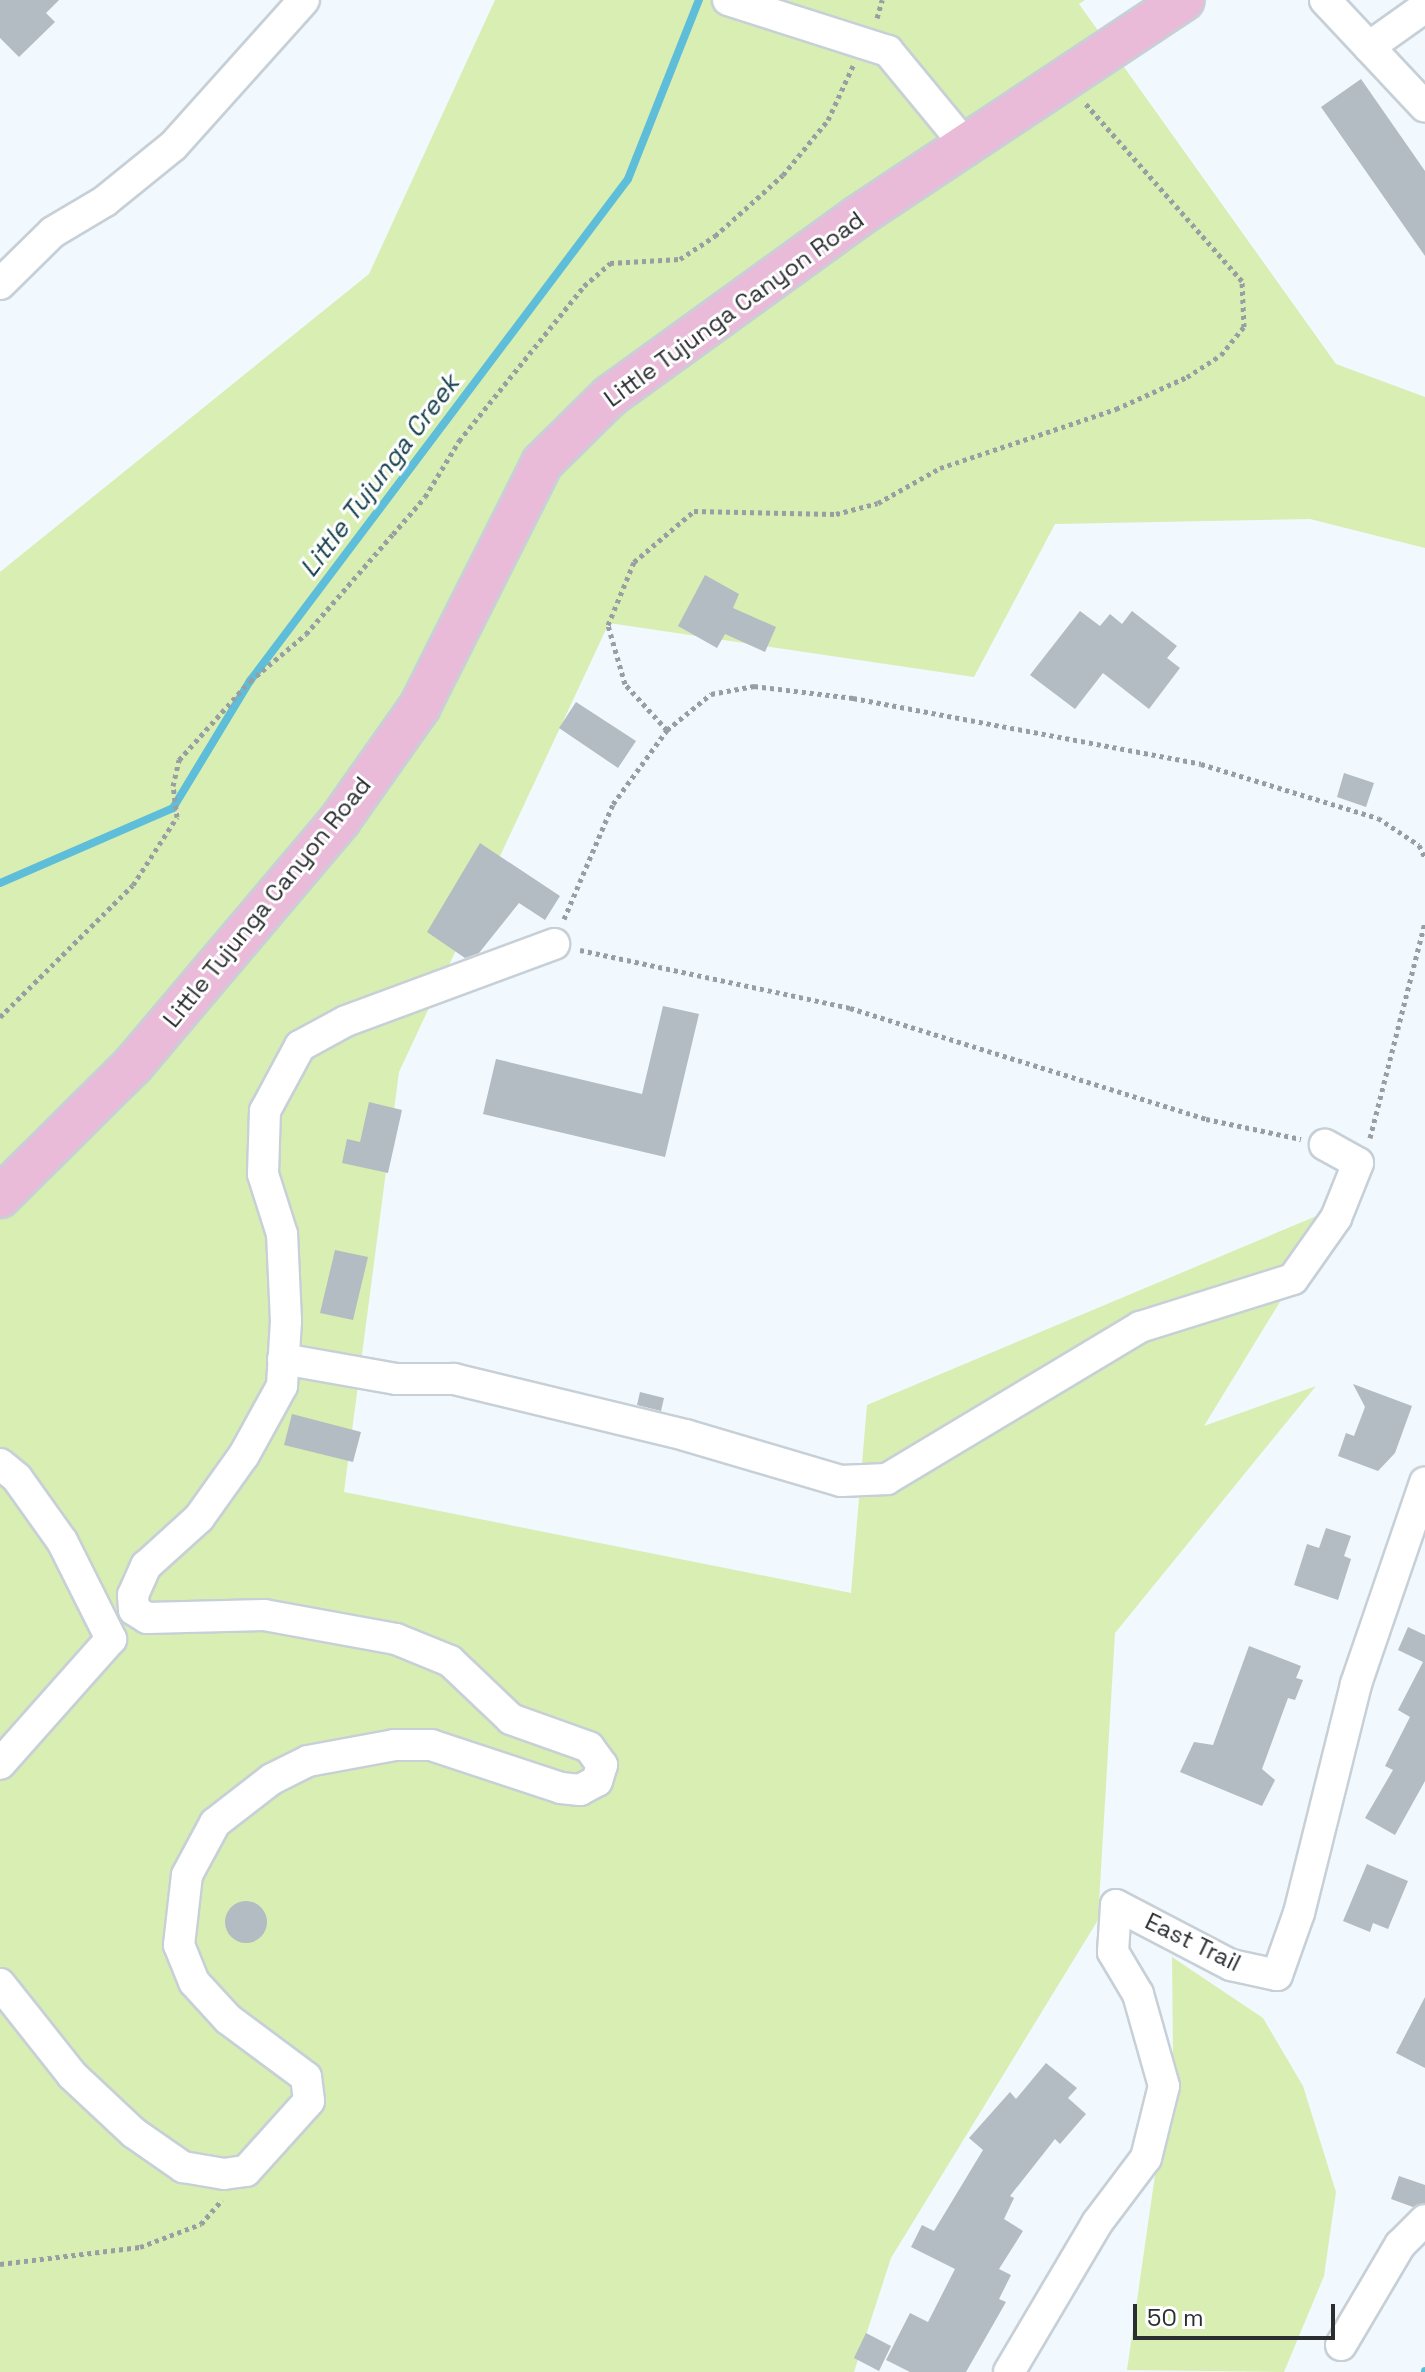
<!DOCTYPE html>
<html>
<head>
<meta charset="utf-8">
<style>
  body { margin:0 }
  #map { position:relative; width:1425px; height:2372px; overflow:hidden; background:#f1f8fe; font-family:"Space Grotesk",sans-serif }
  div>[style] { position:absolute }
  .green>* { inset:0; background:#d9eeb3 }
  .stream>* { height:8px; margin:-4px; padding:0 4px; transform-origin:4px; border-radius:4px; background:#5ebdd9 }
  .building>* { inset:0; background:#b3bbc3 }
  .round { border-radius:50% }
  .path>* { height:5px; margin-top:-2.5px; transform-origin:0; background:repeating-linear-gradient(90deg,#999ea2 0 4px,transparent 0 8px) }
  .roads { filter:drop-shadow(2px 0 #c7d0d7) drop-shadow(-2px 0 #c7d0d7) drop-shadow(0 2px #c7d0d7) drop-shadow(0 -2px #c7d0d7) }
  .minor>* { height:30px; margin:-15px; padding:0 15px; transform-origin:15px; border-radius:15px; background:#fff }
  .major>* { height:40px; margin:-20px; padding:0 20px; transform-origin:20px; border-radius:20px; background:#e9bbd8 }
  span { translate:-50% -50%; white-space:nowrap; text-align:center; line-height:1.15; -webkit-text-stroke:6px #fff; paint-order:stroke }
  .street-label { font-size:24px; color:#2b2e31 }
  .water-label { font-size:26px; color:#18424f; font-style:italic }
  .scale { position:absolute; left:1133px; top:2304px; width:202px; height:36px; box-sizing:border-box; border:4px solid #2b2e31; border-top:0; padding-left:10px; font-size:24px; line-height:28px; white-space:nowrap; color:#2b2e31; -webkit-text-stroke:6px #fff; paint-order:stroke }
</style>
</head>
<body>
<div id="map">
  <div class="green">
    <i style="clip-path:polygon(495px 0,1085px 0,1079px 4px,1336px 364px,1425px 397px,1425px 548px,1310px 519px,1055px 524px,974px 677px,609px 623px,399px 1072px,344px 1492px,851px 1593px,867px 1405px,1338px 1207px,1204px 1426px,1316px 1386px,1115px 1633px,1098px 1920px,891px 2258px,854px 2372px,0 2372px,0 572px,369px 274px)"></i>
    <i style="clip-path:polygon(1172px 1957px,1263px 2018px,1303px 2086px,1336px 2192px,1324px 2276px,1284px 2372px,1127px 2370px,1173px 2050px)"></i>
  </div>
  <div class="stream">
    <i style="left:0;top:883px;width:189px;rotate:-23.4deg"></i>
    <i style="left:173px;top:808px;width:149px;rotate:-58.8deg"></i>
    <i style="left:250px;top:681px;width:628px;rotate:-53.02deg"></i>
    <i style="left:628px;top:179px;width:193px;rotate:-68.4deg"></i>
    <i style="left:1425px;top:2372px;width:1px;rotate:-90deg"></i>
  </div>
  <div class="building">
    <i style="clip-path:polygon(0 0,59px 0,46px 13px,55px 22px,19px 57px,0 38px)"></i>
    <i style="clip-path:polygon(1361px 79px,1425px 171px,1425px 256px,1321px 107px)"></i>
    <i style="clip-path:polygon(705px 575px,739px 594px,733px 608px,776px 627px,765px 652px,725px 634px,717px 648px,678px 626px)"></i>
    <i style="clip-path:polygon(1080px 611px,1100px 626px,1110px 614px,1122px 624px,1132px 611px,1177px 646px,1167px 658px,1180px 668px,1149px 709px,1103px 673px,1075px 709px,1030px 675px)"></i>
    <i style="clip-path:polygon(576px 702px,636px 741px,618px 768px,559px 728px)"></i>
    <i style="clip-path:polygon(1344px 773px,1374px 783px,1366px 807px,1337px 797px)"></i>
    <i style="clip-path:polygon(480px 843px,560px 896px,545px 920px,519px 903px,479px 953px,465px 958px,427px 932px)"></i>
    <i style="clip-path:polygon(663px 1006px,699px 1014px,665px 1157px,483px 1114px,496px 1059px,642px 1094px)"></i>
    <i style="clip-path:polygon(369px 1102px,402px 1110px,388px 1173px,342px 1163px,347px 1139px,360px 1142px)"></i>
    <i style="clip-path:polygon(335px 1250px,368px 1257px,353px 1320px,320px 1313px)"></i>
    <i style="clip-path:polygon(1353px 1384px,1412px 1406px,1395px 1453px,1378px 1471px,1338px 1456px,1346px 1433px,1354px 1436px,1365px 1407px)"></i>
    <i style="clip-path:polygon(640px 1392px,664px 1398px,661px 1411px,637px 1405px)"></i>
    <i style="clip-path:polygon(292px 1414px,361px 1432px,353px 1462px,284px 1445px)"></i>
    <i style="clip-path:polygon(1326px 1528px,1351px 1536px,1344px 1556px,1351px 1559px,1338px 1600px,1294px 1585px,1307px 1544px,1319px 1548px)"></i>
    <i style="clip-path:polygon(1408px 1627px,1425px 1635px,1425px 1781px,1395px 1835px,1365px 1818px,1393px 1770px,1385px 1766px,1410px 1717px,1398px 1710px,1423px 1662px,1398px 1650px)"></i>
    <i style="clip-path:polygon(1249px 1646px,1301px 1666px,1296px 1678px,1303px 1680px,1295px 1700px,1288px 1698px,1262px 1769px,1275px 1780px,1262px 1806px,1180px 1772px,1194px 1742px,1213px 1745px)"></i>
    <i style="clip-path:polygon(1367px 1864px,1408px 1881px,1388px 1929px,1373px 1923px,1370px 1932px,1343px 1921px)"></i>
    <i class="round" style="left:225px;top:1901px;width:42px;height:42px"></i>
    <i style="clip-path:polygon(1425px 1997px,1425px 2068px,1396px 2053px)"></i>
    <i style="clip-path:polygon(1046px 2063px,1077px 2088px,1068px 2098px,1086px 2114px,1060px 2144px,1055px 2139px,1010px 2196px,1014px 2198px,1004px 2219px,1023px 2231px,999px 2269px,1011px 2275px,999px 2299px,1006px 2302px,966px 2372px,910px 2372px,886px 2360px,910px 2313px,928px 2322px,955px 2269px,911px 2247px,922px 2225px,934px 2231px,983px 2150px,969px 2138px,1010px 2092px,1016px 2099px)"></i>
    <i style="clip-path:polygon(1399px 2176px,1425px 2185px,1425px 2203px,1413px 2207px,1391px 2199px)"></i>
    <i style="clip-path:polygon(866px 2333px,891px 2346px,879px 2371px,854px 2358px)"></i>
  </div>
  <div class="path">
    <i style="left:877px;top:18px;width:19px;rotate:-74deg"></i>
    <i style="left:667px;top:730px;width:62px;rotate:-132.4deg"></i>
    <i style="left:625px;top:684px;width:61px;rotate:-106.1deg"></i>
    <i style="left:608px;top:625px;width:68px;rotate:-67.6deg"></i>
    <i style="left:634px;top:562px;width:79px;rotate:-40.4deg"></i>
    <i style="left:694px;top:511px;width:142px;rotate:1.2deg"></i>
    <i style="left:836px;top:514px;width:43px;rotate:-14.7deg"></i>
    <i style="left:878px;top:503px;width:71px;rotate:-29.4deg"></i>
    <i style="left:940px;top:468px;width:186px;rotate:-18.5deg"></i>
    <i style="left:1116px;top:409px;width:78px;rotate:-24.3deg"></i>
    <i style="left:1187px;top:377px;width:40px;rotate:-32.9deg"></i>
    <i style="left:1221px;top:355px;width:36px;rotate:-51deg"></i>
    <i style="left:1244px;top:327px;width:46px;rotate:-92.5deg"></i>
    <i style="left:1242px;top:281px;width:237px;rotate:-131.4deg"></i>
    <i style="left:564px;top:919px;width:125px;rotate:-66.9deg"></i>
    <i style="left:613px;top:804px;width:92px;rotate:-53.9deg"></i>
    <i style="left:667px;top:730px;width:57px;rotate:-39.3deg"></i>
    <i style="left:711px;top:694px;width:44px;rotate:-10.5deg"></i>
    <i style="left:754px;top:686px;width:100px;rotate:6.9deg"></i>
    <i style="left:853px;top:698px;width:354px;rotate:10.7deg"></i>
    <i style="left:1201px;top:764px;width:185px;rotate:17deg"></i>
    <i style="left:1378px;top:818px;width:49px;rotate:33.4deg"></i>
    <i style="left:1419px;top:845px;width:14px;rotate:65deg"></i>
    <i style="left:580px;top:950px;width:276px;rotate:12.1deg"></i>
    <i style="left:850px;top:1008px;width:373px;rotate:17.3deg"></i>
    <i style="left:1206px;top:1119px;width:97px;rotate:11.9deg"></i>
    <i style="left:0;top:1017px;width:187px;rotate:-44.8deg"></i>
    <i style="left:133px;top:885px;width:81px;rotate:-57.1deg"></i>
    <i style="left:177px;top:817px;width:31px;rotate:-97deg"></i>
    <i style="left:173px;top:786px;width:27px;rotate:-77deg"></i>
    <i style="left:179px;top:760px;width:106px;rotate:-48.1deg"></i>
    <i style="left:250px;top:681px;width:73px;rotate:-40deg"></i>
    <i style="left:306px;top:634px;width:133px;rotate:-49deg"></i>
    <i style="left:393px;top:534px;width:49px;rotate:-49.1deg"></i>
    <i style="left:425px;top:497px;width:66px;rotate:-58.7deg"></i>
    <i style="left:459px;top:441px;width:199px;rotate:-51.1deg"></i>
    <i style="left:584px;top:286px;width:35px;rotate:-41deg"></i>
    <i style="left:610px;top:263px;width:70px;rotate:-3.3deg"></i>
    <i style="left:680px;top:259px;width:42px;rotate:-33.3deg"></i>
    <i style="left:715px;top:236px;width:91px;rotate:-41.9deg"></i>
    <i style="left:783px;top:175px;width:71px;rotate:-50.7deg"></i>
    <i style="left:828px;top:120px;width:60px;rotate:-65.2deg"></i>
    <i style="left:1370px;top:1138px;width:223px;rotate:-75.7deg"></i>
    <i style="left:0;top:2264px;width:141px;rotate:-6.9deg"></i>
    <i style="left:140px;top:2247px;width:65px;rotate:-20.7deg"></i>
    <i style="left:201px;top:2224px;width:32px;rotate:-49deg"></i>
  </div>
  <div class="roads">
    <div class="minor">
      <i style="left:728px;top:0;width:168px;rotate:17.7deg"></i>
      <i style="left:888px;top:51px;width:124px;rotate:50.5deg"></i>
      <i style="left:1325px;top:0;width:146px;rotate:46.9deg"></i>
      <i style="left:1369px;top:47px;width:69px;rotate:-35.5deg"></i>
      <i style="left:0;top:284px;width:74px;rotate:-44.5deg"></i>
      <i style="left:53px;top:232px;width:61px;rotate:-30.8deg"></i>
      <i style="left:105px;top:201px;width:87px;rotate:-39deg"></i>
      <i style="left:173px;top:146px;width:196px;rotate:-48.1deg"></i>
      <i style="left:283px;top:1359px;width:115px;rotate:10deg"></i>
      <i style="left:396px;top:1379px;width:58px"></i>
      <i style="left:454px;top:1379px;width:238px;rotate:13.6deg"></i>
      <i style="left:685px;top:1435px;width:163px;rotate:16.4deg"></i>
      <i style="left:841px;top:1481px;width:46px;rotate:-2.5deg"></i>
      <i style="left:887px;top:1479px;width:295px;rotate:-31deg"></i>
      <i style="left:1140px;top:1327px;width:160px;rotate:-17.4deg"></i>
      <i style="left:1293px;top:1279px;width:75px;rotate:-54.8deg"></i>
      <i style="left:1336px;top:1218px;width:59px;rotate:-68.2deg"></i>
      <i style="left:1358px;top:1163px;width:38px;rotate:-151deg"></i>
      <i style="left:0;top:1464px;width:22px;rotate:39deg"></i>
      <i style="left:17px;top:1478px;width:77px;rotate:54.5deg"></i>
      <i style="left:62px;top:1541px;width:110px;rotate:63.4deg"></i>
      <i style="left:111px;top:1639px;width:167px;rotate:131.6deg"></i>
      <i style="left:0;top:1984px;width:116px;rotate:51.6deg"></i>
      <i style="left:72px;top:2075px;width:85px;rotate:43.1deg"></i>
      <i style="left:134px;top:2133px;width:60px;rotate:34.8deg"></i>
      <i style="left:183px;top:2167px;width:42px;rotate:9.7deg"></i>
      <i style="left:224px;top:2174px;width:22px;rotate:-8deg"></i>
      <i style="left:246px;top:2171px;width:94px;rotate:-48deg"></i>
      <i style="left:309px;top:2101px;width:24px;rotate:-97deg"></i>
      <i style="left:306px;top:2077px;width:97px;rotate:-143.4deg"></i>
      <i style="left:228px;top:2019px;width:50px;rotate:-132.6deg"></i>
      <i style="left:194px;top:1982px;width:40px;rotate:-112deg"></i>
      <i style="left:179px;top:1945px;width:70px;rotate:-83.5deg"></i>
      <i style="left:187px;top:1875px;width:59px;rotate:-61.7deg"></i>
      <i style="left:215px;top:1823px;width:72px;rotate:-37.7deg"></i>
      <i style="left:272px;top:1779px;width:40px;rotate:-26.6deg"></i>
      <i style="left:308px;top:1761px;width:87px;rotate:-10.5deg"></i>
      <i style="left:394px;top:1745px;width:37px"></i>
      <i style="left:431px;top:1745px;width:137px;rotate:18.3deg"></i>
      <i style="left:561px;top:1788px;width:19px;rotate:6deg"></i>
      <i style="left:580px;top:1790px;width:19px;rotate:-28deg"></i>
      <i style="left:597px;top:1781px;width:17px;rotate:-73deg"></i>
      <i style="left:602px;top:1765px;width:22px;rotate:-126deg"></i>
      <i style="left:589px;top:1747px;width:83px;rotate:-160.3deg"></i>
      <i style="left:511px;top:1719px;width:84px;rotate:-136.4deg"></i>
      <i style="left:450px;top:1661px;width:58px;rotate:-157.8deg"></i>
      <i style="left:396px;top:1639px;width:134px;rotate:-169.7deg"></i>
      <i style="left:264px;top:1615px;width:117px;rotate:178.5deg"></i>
      <i style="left:147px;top:1618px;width:15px;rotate:-148deg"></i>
      <i style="left:134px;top:1610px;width:15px;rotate:-94deg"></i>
      <i style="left:133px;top:1595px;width:32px;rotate:-66deg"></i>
      <i style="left:146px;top:1566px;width:72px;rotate:-42.2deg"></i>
      <i style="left:199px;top:1518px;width:77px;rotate:-54.5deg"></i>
      <i style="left:244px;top:1455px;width:79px;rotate:-61.2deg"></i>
      <i style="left:282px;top:1386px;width:65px;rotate:-86.5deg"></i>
      <i style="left:286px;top:1321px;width:87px;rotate:-92.6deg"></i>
      <i style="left:282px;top:1234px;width:63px;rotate:-107.6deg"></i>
      <i style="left:263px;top:1174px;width:63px;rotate:-88.2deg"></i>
      <i style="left:265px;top:1111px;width:74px;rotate:-61.7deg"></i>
      <i style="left:300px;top:1046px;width:52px;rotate:-28.5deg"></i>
      <i style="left:346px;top:1021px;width:222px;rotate:-20.3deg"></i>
      <i style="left:1341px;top:2345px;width:116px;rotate:-59.5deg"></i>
      <i style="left:1400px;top:2245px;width:35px;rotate:-45deg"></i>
      <i style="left:1009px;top:2372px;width:173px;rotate:-59.4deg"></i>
      <i style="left:1097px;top:2223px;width:81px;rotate:-53deg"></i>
      <i style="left:1146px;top:2158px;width:74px;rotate:-76deg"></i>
      <i style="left:1164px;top:2086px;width:96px;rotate:-105.8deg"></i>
      <i style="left:1138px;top:1994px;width:49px;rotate:-120.8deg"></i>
      <i style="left:1113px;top:1952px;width:47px;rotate:-86.3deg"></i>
      <i style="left:1116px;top:1905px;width:130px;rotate:27.6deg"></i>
      <i style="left:1231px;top:1965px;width:47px;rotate:12.3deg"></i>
      <i style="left:1277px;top:1975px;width:66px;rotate:-70.5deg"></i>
      <i style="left:1299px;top:1913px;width:236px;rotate:-76deg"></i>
      <i style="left:1356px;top:1684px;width:213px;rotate:-71.1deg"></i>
    </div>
    <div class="major">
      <i style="left:0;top:1197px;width:187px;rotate:-44.8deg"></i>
      <i style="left:133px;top:1065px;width:321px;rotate:-49.8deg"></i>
      <i style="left:340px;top:820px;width:139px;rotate:-54.9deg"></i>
      <i style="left:420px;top:706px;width:272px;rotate:-63.3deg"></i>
      <i style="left:542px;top:463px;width:95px;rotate:-44.6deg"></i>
      <i style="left:610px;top:396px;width:305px;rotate:-35.9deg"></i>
      <i style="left:857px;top:217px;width:392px;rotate:-33.6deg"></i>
    </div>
  </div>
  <div class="street-label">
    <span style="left:734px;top:309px;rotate:-36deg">Little Tujunga Canyon Road</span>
    <span style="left:267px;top:902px;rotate:-51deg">Little Tujunga Canyon Road</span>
    <span style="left:1193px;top:1942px;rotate:26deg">East Trail</span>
  </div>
  <div class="water-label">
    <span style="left:380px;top:476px;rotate:-53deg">Little Tujunga Creek</span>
  </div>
  <div class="scale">50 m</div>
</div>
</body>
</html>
